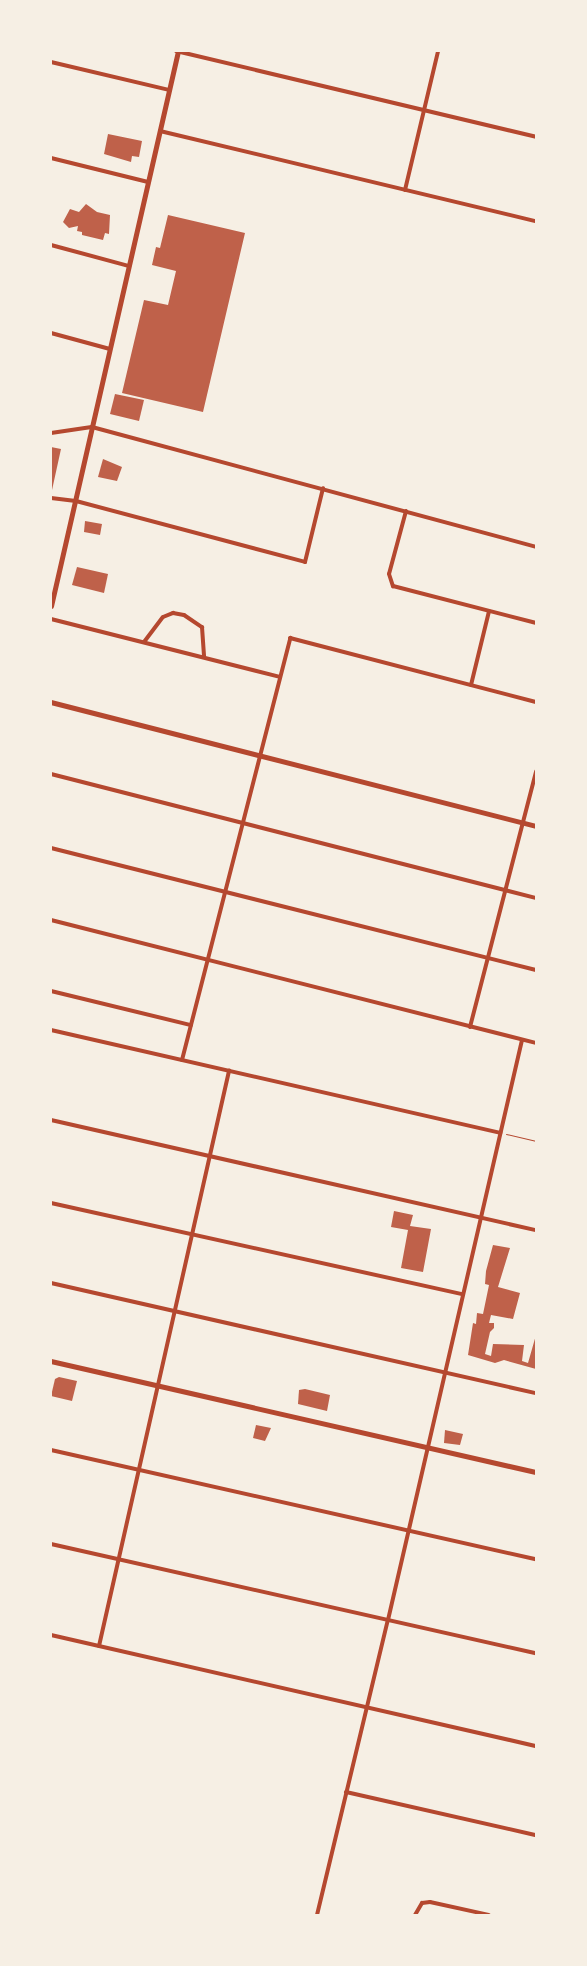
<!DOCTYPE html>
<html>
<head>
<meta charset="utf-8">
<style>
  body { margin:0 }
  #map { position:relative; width:587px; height:1966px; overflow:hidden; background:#f6efe4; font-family:"Archivo Narrow",sans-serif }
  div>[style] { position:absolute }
  .building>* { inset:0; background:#bf614a }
  .path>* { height:1px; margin:-0.5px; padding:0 0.5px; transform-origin:0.5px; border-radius:0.5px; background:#b5482f }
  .minor>* { height:4px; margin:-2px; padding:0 2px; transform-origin:2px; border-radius:2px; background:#b5482f }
  .tertiary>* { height:4.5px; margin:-2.25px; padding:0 2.25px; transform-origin:2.25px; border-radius:2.25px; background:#b5482f }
  .secondary>* { height:5px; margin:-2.5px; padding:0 2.5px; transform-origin:2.5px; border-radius:2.5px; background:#b5482f }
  span { translate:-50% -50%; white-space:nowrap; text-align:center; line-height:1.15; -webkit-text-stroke:4px #f6efe4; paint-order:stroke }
  .frame { position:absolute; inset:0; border:52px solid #f6efe4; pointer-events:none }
</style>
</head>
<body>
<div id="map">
  <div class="building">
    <i style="clip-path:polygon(108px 134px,142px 141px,139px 157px,132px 156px,131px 162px,104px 154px)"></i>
    <i style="clip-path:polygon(86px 204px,97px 212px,110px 215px,109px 234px,105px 233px,103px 240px,82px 235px,82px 232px,77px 231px,78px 226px,69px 228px,63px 222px,70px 209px,79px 212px)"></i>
    <i style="clip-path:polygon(168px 215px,245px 233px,203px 412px,122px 393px,144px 300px,168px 305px,176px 271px,152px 265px,156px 247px,160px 248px)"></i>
    <i style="clip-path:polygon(115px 394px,144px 400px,139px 421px,110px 414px)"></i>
    <i style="clip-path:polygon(51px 447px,61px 449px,52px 490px,51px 489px)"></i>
    <i style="clip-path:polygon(103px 459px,122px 467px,117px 481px,98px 477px)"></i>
    <i style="clip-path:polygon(85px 521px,102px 524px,100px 535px,84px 532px)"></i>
    <i style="clip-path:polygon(77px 567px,108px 574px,104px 593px,72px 585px)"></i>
    <i style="clip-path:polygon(394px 1211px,413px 1215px,410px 1226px,431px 1229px,423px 1272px,401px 1268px,408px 1230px,391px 1227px)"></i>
    <i style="clip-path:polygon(493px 1245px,510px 1248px,498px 1287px,520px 1293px,513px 1319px,491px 1315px,489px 1323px,494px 1323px,494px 1328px,490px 1332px,485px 1354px,491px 1356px,493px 1344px,524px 1345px,522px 1361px,528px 1363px,536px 1335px,536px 1369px,504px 1360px,495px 1363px,468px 1355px,473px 1323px,476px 1324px,477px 1313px,483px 1314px,489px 1285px,485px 1284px,486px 1271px)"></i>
    <i style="clip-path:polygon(59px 1377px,77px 1381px,72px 1401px,51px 1396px,55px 1379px)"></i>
    <i style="clip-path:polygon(305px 1389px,330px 1395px,327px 1411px,298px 1404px,299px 1390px)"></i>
    <i style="clip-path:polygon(256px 1425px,271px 1428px,265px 1441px,253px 1438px)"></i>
    <i style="clip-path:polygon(445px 1430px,463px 1434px,460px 1445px,444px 1443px)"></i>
  </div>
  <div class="path">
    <i style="left:506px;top:1134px;width:31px;rotate:13deg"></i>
  </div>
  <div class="minor">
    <i style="left:176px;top:51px;width:370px;rotate:13.4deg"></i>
    <i style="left:51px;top:62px;width:121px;rotate:13.3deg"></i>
    <i style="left:160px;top:131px;width:387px;rotate:13.5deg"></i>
    <i style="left:51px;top:158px;width:100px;rotate:13.9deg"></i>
    <i style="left:405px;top:190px;width:143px;rotate:-76.6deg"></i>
    <i style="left:51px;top:245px;width:81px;rotate:15.1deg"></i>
    <i style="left:51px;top:333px;width:61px;rotate:15.2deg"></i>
    <i style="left:51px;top:433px;width:41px;rotate:-8.3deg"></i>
    <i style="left:92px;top:427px;width:460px;rotate:15.1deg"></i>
    <i style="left:51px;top:498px;width:25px;rotate:7deg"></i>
    <i style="left:76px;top:501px;width:237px;rotate:14.9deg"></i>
    <i style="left:305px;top:562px;width:76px;rotate:-76.3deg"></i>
    <i style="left:406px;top:511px;width:65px;rotate:105.1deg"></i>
    <i style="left:389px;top:574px;width:13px;rotate:72deg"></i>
    <i style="left:393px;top:586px;width:148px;rotate:14.5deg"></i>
    <i style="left:51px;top:619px;width:236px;rotate:14.2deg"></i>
    <i style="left:144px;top:642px;width:31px;rotate:-53deg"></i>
    <i style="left:163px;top:617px;width:11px;rotate:-22deg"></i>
    <i style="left:173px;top:613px;width:11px;rotate:10deg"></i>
    <i style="left:184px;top:615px;width:22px;rotate:34deg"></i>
    <i style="left:202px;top:627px;width:30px;rotate:86deg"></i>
    <i style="left:471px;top:685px;width:76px;rotate:-76.3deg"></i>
    <i style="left:51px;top:774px;width:501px;rotate:14.34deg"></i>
    <i style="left:51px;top:848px;width:500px;rotate:14.12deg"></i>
    <i style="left:51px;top:920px;width:500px;rotate:14.23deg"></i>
    <i style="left:51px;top:991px;width:144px;rotate:13.7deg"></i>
    <i style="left:470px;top:1027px;width:264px;rotate:-75.5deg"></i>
    <i style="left:51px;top:1030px;width:461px;rotate:12.9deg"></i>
    <i style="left:182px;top:1060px;width:436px;rotate:-75.6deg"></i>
    <i style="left:290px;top:638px;width:254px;rotate:14.6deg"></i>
    <i style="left:51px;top:1120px;width:497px;rotate:12.8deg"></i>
    <i style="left:51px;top:1203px;width:421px;rotate:12.5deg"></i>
    <i style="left:51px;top:1283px;width:497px;rotate:12.8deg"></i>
    <i style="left:51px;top:1450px;width:497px;rotate:12.7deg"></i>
    <i style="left:51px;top:1544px;width:497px;rotate:12.7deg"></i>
    <i style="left:51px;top:1635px;width:498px;rotate:12.9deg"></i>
    <i style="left:99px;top:1646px;width:590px;rotate:-77.26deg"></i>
    <i style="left:346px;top:1792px;width:195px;rotate:12.8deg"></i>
    <i style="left:317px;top:1915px;width:303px;rotate:-76.5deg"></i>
    <i style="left:388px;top:1620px;width:595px;rotate:-76.99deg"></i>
    <i style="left:415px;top:1915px;width:14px;rotate:-60deg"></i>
    <i style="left:422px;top:1903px;width:8px;rotate:-7deg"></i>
    <i style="left:430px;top:1902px;width:60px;rotate:12.4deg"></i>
  </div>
  <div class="tertiary">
    <i style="left:51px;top:702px;width:501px;rotate:14.34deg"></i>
    <i style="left:51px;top:1361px;width:498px;rotate:12.9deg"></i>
  </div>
  <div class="secondary">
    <i style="left:51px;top:606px;width:569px;rotate:-77.11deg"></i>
  </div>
  <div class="frame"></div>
</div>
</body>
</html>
